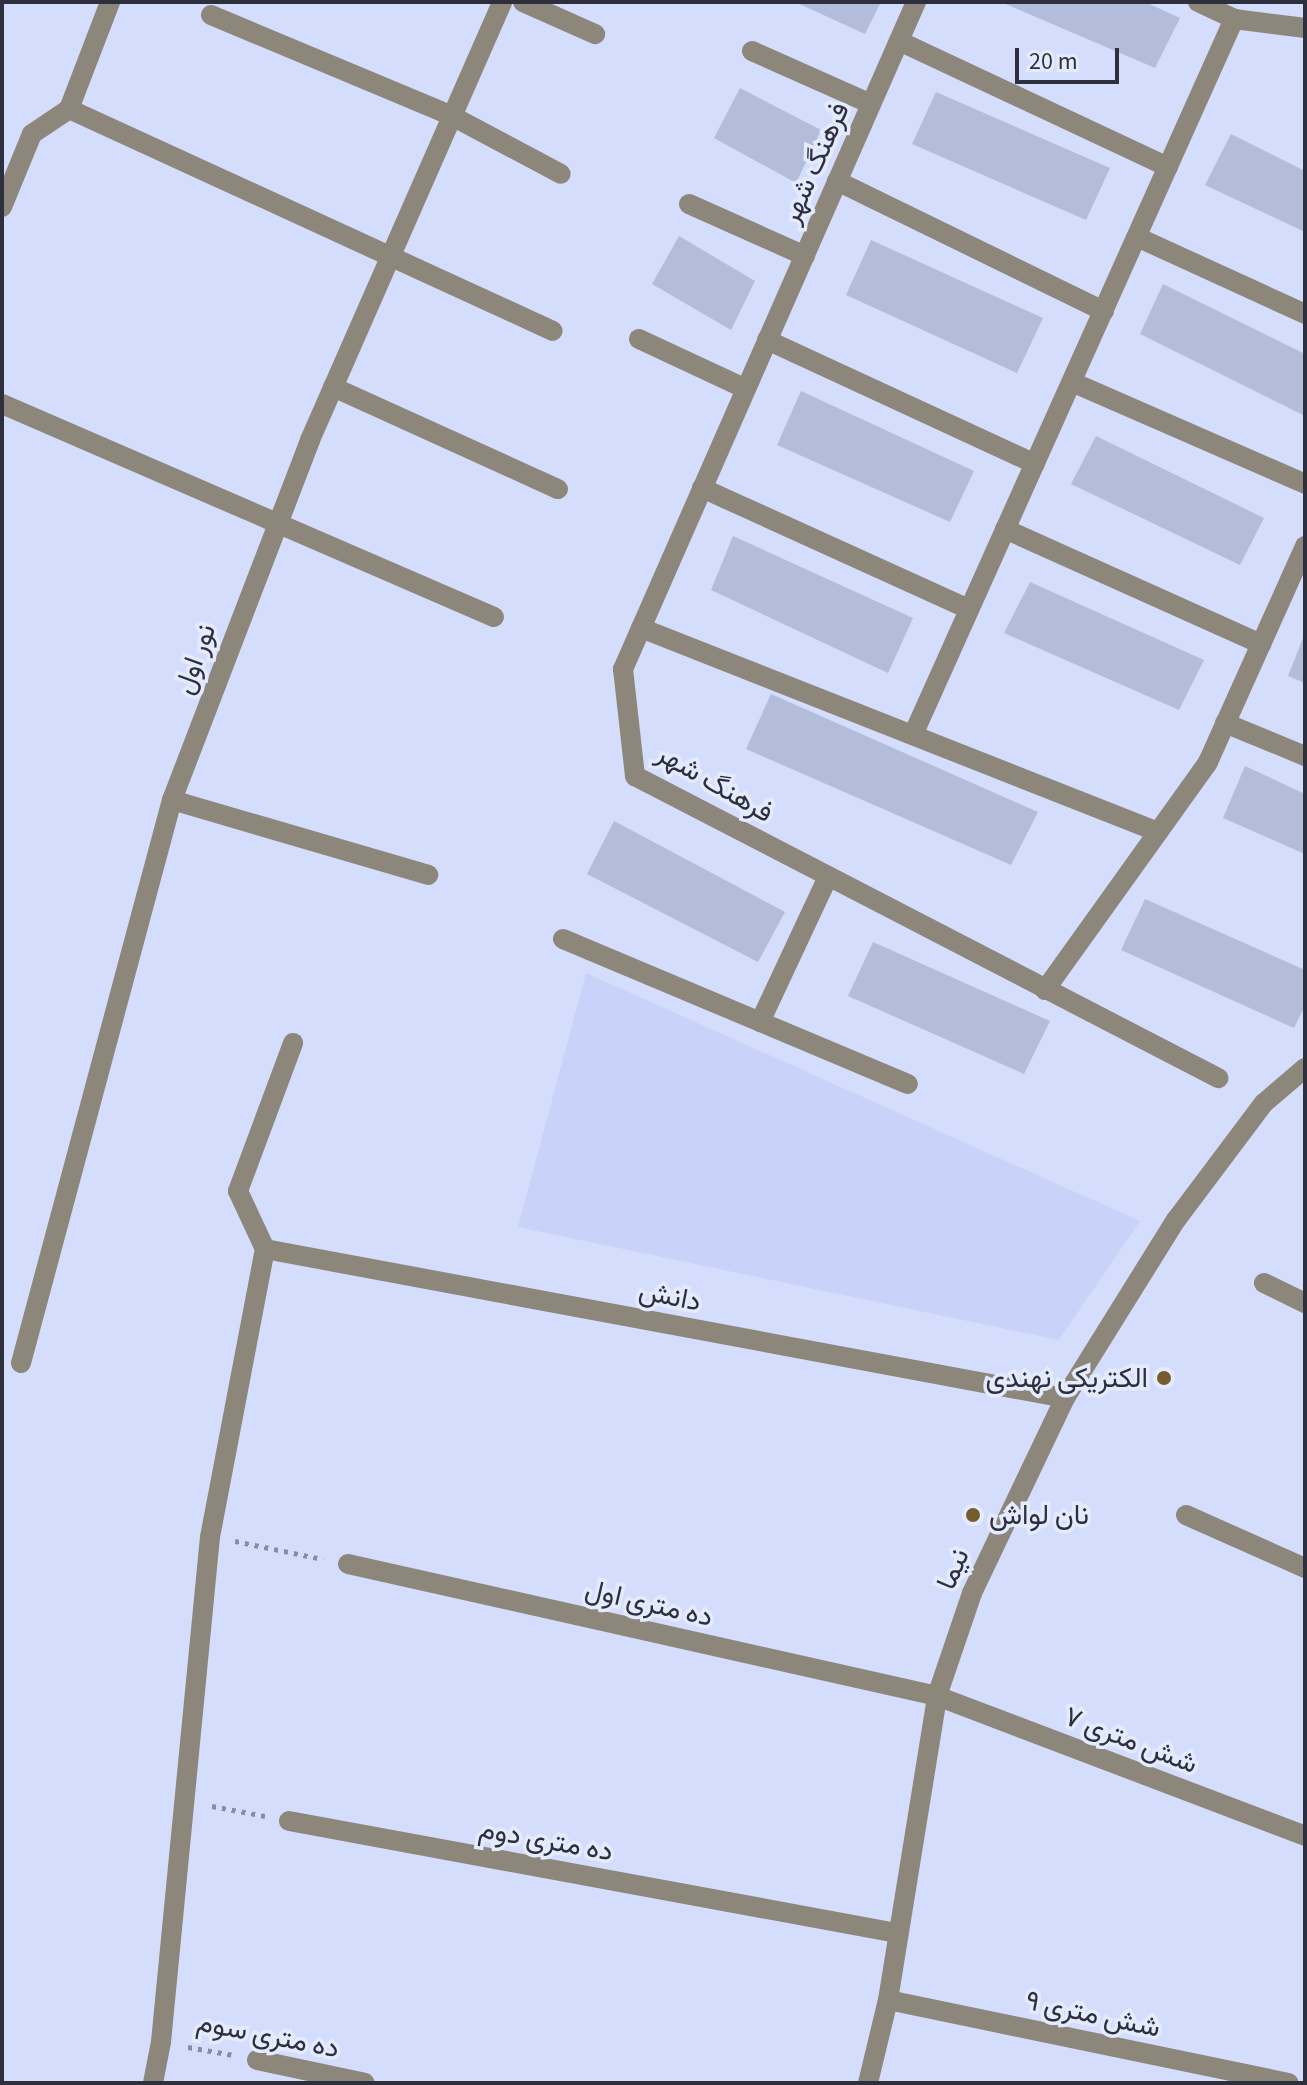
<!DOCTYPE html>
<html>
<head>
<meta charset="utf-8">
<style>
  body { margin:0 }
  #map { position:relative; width:1307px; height:2085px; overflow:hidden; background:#d5ddfc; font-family:"Source Sans 3",Vazirmatn,sans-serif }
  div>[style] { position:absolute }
  .built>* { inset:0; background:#c9d3f9 }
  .building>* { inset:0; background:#b4bcdb }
  .path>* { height:5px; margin-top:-2.5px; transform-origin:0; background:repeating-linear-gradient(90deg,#868ca2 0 4px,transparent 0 10px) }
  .minor>* { height:20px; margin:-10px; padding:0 10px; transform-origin:10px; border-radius:10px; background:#8d867a }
  .dots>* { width:22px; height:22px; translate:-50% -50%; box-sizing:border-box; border:4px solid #e5ebfe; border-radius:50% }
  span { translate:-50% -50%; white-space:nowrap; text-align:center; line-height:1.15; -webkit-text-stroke:7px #e5ebfe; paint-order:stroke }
  .street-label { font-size:28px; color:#2d303c }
  .poi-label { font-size:28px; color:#2d303c }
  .right { translate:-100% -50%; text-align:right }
  .left { translate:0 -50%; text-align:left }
  .frame { position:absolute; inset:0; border:4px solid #2d303c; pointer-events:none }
  .scale { position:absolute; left:1015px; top:48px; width:104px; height:36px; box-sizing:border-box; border:4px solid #2d303c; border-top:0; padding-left:10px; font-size:24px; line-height:28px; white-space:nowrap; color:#2d303c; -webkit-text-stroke:6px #e5ebfe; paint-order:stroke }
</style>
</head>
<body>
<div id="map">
  <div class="built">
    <i style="clip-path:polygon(586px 973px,1140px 1221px,1059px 1340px,518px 1227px)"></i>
  </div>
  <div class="building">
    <i style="clip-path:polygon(795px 2px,881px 2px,865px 34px)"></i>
    <i style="clip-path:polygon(1001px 2px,1145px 2px,1180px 18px,1155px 68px)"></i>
    <i style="clip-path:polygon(740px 88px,821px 130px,796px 183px,714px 138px)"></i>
    <i style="clip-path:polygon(936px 92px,1110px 168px,1086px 220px,912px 144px)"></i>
    <i style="clip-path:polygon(1231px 134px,1305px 171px,1305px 232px,1205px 185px)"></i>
    <i style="clip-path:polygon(679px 236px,755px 281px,731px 330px,652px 284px)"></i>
    <i style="clip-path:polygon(871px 240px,1043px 318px,1017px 373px,846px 295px)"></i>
    <i style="clip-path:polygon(1163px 284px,1305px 354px,1305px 416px,1140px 334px)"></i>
    <i style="clip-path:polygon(801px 391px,974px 471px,950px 522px,777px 445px)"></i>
    <i style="clip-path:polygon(1096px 436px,1264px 518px,1240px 565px,1071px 484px)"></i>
    <i style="clip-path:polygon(733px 536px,913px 618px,888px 673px,711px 590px)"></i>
    <i style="clip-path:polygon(1030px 582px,1204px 660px,1179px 710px,1004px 633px)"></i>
    <i style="clip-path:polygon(1305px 633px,1305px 683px,1288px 676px)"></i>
    <i style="clip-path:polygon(771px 694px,1038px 812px,1011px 865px,746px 749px)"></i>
    <i style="clip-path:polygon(1245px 766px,1305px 794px,1305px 854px,1223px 818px)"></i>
    <i style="clip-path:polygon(614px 821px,785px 912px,758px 962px,587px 874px)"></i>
    <i style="clip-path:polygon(1145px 899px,1305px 970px,1305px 1006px,1294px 1028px,1121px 950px)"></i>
    <i style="clip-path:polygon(873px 942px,1050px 1021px,1024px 1074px,848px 996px)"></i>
  </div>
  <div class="path">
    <i style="left:235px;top:1541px;width:90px;rotate:11.6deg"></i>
    <i style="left:212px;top:1806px;width:54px;rotate:10.7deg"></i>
    <i style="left:188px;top:2047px;width:46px;rotate:10.1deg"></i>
  </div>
  <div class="minor">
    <i style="left:523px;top:2px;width:79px;rotate:24deg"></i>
    <i style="left:916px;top:2px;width:729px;rotate:113.71deg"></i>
    <i style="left:623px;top:669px;width:108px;rotate:83.6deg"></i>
    <i style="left:635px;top:776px;width:657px;rotate:27.38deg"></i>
    <i style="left:1198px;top:2px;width:40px;rotate:25deg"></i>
    <i style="left:211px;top:15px;width:261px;rotate:22.7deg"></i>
    <i style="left:452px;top:116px;width:123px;rotate:28deg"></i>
    <i style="left:899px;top:41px;width:297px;rotate:25.1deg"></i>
    <i style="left:752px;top:51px;width:130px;rotate:24deg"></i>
    <i style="left:69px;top:109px;width:532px;rotate:24.64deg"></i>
    <i style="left:837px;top:181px;width:297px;rotate:26deg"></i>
    <i style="left:689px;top:204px;width:127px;rotate:24.1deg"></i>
    <i style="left:2px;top:207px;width:79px;rotate:-67.7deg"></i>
    <i style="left:32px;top:134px;width:45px;rotate:-34deg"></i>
    <i style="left:69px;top:109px;width:115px;rotate:-69deg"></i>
    <i style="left:1137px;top:237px;width:185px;rotate:24.6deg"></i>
    <i style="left:639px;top:339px;width:118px;rotate:25deg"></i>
    <i style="left:767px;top:340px;width:295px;rotate:24.8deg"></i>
    <i style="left:1072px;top:382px;width:254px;rotate:23.6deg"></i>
    <i style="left:333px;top:387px;width:247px;rotate:24.4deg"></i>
    <i style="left:2px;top:404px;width:536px;rotate:23.41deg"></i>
    <i style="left:702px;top:488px;width:293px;rotate:24.4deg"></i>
    <i style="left:1005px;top:529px;width:281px;rotate:24.2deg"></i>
    <i style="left:641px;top:628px;width:556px;rotate:21.53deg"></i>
    <i style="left:1225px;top:723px;width:87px;rotate:22.4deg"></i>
    <i style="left:913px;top:735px;width:785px;rotate:-65.85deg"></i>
    <i style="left:1234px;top:19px;width:72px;rotate:7.2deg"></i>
    <i style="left:172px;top:800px;width:267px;rotate:16.3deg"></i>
    <i style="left:563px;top:939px;width:374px;rotate:22.8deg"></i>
    <i style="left:1045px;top:990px;width:280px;rotate:-54.4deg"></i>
    <i style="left:1208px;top:762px;width:237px;rotate:-65.8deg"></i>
    <i style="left:760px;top:1022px;width:160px;rotate:-64.9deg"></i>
    <i style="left:265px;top:1249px;width:814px;rotate:10.55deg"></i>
    <i style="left:1264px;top:1283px;width:46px;rotate:26deg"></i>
    <i style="left:21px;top:1363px;width:583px;rotate:-74.99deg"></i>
    <i style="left:172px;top:800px;width:386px;rotate:-69deg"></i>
    <i style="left:310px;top:440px;width:478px;rotate:-66.3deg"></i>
    <i style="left:1186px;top:1515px;width:130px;rotate:24deg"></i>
    <i style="left:348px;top:1564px;width:604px;rotate:12.63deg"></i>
    <i style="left:937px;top:1696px;width:394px;rotate:20.8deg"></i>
    <i style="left:289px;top:1821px;width:618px;rotate:10.44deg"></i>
    <i style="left:888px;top:2000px;width:409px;rotate:11.7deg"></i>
    <i style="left:257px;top:2060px;width:110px;rotate:12deg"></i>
    <i style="left:153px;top:2083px;width:42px;rotate:-79deg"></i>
    <i style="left:161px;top:2042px;width:507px;rotate:-84.46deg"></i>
    <i style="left:210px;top:1537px;width:293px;rotate:-79.2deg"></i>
    <i style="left:265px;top:1249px;width:64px;rotate:-115deg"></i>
    <i style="left:238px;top:1191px;width:158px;rotate:-69.6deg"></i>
    <i style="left:868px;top:2083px;width:85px;rotate:-76.5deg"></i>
    <i style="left:888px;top:2000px;width:308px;rotate:-80.8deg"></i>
    <i style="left:937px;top:1696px;width:109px;rotate:-71.2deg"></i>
    <i style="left:972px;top:1593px;width:216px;rotate:-64.5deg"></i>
    <i style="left:1065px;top:1398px;width:210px;rotate:-58.1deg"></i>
    <i style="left:1176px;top:1220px;width:146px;rotate:-53.1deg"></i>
    <i style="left:1264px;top:1103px;width:54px;rotate:-40.5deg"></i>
  </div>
  <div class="dots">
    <i style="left:1164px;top:1378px;background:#745d2d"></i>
    <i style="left:973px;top:1515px;background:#745d2d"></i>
  </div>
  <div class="street-label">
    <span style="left:815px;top:163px;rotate:-66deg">فرهنگ شهر</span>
    <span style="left:195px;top:659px;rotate:-70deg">نور اول</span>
    <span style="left:715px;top:783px;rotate:30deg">فرهنگ شهر</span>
    <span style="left:670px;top:1296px;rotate:11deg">دانش</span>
    <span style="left:953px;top:1569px;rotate:-67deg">نیما</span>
    <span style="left:649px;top:1603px;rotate:13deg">ده متری اول</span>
    <span style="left:1131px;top:1740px;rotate:21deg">۷ شش متری</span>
    <span style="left:546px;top:1840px;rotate:10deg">ده متری دوم</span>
    <span style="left:1093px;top:2014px;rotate:12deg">۹ شش متری</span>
    <span style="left:268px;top:2035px;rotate:11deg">ده متری سوم</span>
  </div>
  <div class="poi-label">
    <span class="right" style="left:1148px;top:1378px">الکتریکی نهندی</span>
    <span class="left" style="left:989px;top:1515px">نان لواش</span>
  </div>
  <div class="frame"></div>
  <div class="scale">20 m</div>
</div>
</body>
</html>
